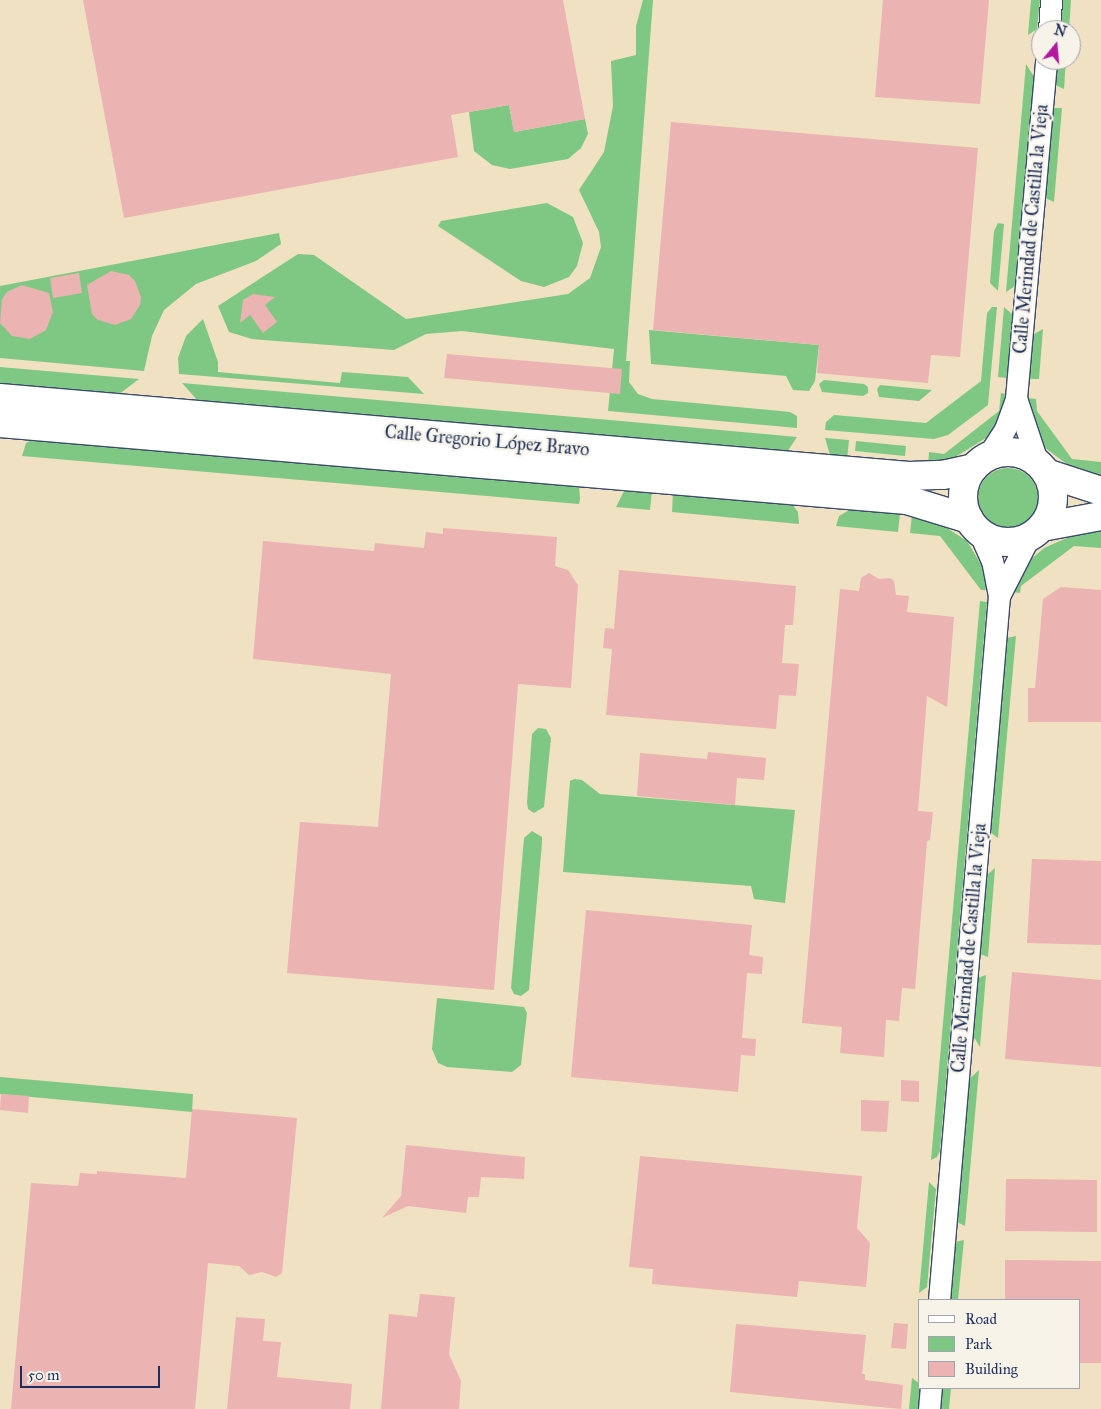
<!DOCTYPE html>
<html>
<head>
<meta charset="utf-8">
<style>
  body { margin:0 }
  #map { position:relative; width:1101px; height:1409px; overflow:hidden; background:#f0e1c2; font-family:"IM FELL Great Primer",serif }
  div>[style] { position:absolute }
  .green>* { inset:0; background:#7fc884 }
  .round { border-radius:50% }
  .building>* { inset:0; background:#ebb3b1 }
  .roads { filter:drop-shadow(1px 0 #3b4a6d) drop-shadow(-1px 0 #3b4a6d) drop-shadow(0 1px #3b4a6d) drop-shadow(0 -1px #3b4a6d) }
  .street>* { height:21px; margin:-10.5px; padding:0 10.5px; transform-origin:10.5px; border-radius:10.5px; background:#fff }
  .secondary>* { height:28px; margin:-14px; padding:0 14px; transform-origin:14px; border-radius:14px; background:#fff }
  .secondary>.ring { margin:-14px; padding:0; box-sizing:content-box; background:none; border:28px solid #fff; border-radius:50% }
  span { translate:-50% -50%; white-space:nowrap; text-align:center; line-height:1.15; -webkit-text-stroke:4.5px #f7f3e8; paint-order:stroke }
  .street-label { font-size:18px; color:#1b2f5e }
  .legend { position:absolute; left:918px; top:1299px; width:162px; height:90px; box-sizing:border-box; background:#f7f3e8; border:1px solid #9fa5b1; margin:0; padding:6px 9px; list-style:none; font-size:15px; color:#1b2f5e }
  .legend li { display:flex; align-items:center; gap:10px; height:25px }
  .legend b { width:25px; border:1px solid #9fa5b1 }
  .north { position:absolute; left:1031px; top:20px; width:50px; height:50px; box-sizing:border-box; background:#f7f3e8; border:1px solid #9fa5b1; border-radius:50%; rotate:17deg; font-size:14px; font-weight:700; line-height:20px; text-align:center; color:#1b2f5e }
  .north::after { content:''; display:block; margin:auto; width:18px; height:22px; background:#b5179e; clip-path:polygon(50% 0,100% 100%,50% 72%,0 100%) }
  .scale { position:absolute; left:20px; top:1366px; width:140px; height:22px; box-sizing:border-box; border:2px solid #1b2f5e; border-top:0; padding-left:6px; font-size:15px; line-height:18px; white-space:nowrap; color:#1b2f5e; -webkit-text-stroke:4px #f7f3e8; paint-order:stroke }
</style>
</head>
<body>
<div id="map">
  <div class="green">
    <i style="clip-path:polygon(643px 0,653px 0,626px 361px,630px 361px,629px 382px,638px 394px,652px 399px,790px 412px,797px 416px,797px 428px,608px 411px,614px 349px,462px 331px,426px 334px,394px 350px,252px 339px,229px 332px,218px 306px,298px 254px,314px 255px,406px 319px,568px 294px,590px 278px,601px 247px,599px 232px,579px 190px,604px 152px,613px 106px,611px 61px,636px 55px,636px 26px)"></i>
    <i style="clip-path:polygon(1031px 0,1040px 0,1037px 29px,1028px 35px)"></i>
    <i style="clip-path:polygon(1062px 0,1071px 0,1069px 30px,1060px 30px)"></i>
    <i style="clip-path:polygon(1057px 60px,1066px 60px,1064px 89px,1055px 85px)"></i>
    <i style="clip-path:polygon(1026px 64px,1034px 77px,1015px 286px,1006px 292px)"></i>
    <i style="clip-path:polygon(509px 105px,514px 132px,585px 119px,588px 134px,581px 148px,568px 159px,510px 169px,492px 165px,474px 151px,469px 112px)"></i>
    <i style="clip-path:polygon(1054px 108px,1062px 108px,1054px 202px,1045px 198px)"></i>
    <i style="clip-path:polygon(547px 203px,573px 217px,583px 243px,577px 266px,569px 277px,544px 287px,521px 281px,438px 226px,441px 221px)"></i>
    <i style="clip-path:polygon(998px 223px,1004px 224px,998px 291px,990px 283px,994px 231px)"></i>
    <i style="clip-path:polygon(279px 233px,281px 244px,256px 261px,196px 284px,164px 310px,152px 336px,144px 371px,0 358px,0 286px)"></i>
    <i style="clip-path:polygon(992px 307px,997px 307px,988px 405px,948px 435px,934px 439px,825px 430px,826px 422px,834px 415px,926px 423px,981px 381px,987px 313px)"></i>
    <i style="clip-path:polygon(1004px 307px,1013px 315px,1007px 378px,998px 377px)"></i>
    <i style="clip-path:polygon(203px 319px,218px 362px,218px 372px,340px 383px,342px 372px,408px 377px,424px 394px,179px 374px,178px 358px,186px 336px)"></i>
    <i style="clip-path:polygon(1043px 329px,1039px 379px,1029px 379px,1034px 334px)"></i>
    <i style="clip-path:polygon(649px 330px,819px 345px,815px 381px,809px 391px,793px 390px,786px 376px,651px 364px)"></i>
    <i style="clip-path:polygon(0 367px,139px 379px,118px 395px,0 386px)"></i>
    <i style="clip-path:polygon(824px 380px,864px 384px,868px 387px,868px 393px,863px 396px,822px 392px,819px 384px)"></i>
    <i style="clip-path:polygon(182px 383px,621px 421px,797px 437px,787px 452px,199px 402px)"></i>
    <i style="clip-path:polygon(880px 385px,932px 390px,919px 401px,879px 397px,877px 389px)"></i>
    <i style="clip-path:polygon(1001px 393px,1006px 394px,997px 423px,986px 438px,952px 459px,928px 464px,929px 452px,944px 454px,999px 411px)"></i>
    <i style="clip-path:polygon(1028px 398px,1036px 399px,1037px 411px,1072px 459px,1101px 462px,1101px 480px,1072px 468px,1044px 447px,1038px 438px)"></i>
    <i style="clip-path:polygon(36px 438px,579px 485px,580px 499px,579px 504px,22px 456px,26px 443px)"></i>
    <i style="clip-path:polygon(825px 438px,849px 440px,847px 460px,830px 455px)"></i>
    <i style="clip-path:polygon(856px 441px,906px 446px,905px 456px,855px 451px)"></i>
    <i class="round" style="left:978px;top:468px;width:60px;height:60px"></i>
    <i style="clip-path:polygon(625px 489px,652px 491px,650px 510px,616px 507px)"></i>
    <i style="clip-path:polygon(673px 493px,792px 504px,798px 512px,799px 524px,672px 512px)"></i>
    <i style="clip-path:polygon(851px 509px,900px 514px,898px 532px,836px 526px,839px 516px)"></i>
    <i style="clip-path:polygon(912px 515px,939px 523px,967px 541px,985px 571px,988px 590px,981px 590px,940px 536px,910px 533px)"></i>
    <i style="clip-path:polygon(1101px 530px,1101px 548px,1074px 546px,1021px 586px,1020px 593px,1012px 592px,1028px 562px,1044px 548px,1076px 534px)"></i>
    <i style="clip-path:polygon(980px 601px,987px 602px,940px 1151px,937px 1157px,931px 1160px)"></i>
    <i style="clip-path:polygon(1016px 636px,1004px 769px,998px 838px,990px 832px,1007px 638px)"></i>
    <i style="clip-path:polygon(538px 728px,546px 729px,551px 738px,544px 807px,534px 813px,528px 809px,527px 802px,532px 734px)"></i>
    <i style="clip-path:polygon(574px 779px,582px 780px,600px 794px,795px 810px,785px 903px,754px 899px,751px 886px,563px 872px,570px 781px)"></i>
    <i style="clip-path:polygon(532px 831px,542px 837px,542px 843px,529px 990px,521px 996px,514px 994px,511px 988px,524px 838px)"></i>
    <i style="clip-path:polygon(995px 868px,988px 957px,980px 954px,987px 875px)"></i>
    <i style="clip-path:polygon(986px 975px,980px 1047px,972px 1034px,978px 978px)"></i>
    <i style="clip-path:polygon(437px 998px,524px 1007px,527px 1013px,521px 1065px,512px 1072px,447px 1067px,438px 1063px,432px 1049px)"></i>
    <i style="clip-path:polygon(979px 1070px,965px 1226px,957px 1222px,969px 1079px)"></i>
    <i style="clip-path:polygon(0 1077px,193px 1094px,192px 1112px,0 1094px)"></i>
    <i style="clip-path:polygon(929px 1182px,936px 1189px,927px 1287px,919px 1293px)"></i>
    <i style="clip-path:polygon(964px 1240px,958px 1300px,950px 1300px,955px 1242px)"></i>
    <i style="clip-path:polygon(912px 1378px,920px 1384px,918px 1409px,909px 1409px)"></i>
    <i style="clip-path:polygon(942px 1388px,951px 1388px,949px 1409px,940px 1409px)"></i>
  </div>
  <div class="building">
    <i style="clip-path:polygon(83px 0,563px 0,585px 119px,514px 132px,509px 105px,451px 115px,458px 157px,124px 218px)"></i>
    <i style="clip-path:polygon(883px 0,989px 0,980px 104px,875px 97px)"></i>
    <i style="clip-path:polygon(671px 122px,978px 148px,960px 357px,931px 355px,928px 383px,817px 373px,819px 345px,653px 330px)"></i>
    <i style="clip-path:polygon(111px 271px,129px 275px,135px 281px,141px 297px,140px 305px,131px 319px,115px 325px,98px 320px,92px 314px,87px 285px)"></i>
    <i style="clip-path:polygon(79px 273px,82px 293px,53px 298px,50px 278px)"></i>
    <i style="clip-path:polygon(22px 285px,49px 293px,53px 312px,46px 330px,30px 339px,12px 336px,0 323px,2px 299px,7px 292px)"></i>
    <i style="clip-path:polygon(253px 294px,275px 297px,265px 305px,277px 322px,263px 333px,250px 315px,240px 323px,243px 300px)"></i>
    <i style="clip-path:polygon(447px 354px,622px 369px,620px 394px,444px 378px)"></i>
    <i style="clip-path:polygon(443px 528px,557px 537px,555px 566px,568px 570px,578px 585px,571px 688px,518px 684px,494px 990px,287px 973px,300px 822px,378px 827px,391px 674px,253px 659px,263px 541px,374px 551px,375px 543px,424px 548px,426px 532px,443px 534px)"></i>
    <i style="clip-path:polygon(619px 570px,796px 586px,793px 625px,785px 625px,782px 663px,799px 664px,796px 696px,779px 695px,776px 729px,606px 715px,612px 649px,603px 648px,605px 628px,614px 629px)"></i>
    <i style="clip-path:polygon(869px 573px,879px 579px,890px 578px,894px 581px,896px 595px,909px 596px,907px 612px,954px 617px,947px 707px,927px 696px,918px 811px,933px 812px,930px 840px,927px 841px,915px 989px,902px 988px,899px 1021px,886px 1020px,884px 1057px,840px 1053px,842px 1027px,802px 1023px,840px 589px,859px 591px,861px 578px)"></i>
    <i style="clip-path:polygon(1061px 587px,1101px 590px,1101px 722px,1028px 722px,1028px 688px,1035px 688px,1043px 599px)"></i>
    <i style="clip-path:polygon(708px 752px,766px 758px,764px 780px,737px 778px,735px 805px,637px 796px,640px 753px,707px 759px)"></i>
    <i style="clip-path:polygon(1032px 859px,1101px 861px,1101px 945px,1027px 943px)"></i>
    <i style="clip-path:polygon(586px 910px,752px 925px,749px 955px,763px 957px,762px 974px,747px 973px,742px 1038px,756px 1039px,755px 1056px,741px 1055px,738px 1092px,571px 1077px)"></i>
    <i style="clip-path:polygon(1012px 972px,1101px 980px,1101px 1067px,1005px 1059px)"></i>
    <i style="clip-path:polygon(901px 1080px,919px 1081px,919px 1102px,901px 1101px)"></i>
    <i style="clip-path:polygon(1px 1094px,29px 1096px,28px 1113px,0 1110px)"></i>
    <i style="clip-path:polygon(861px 1100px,889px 1101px,887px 1132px,861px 1131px)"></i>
    <i style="clip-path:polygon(192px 1109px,297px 1118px,282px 1273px,276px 1277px,262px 1272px,249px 1275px,239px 1266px,208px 1263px,195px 1409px,11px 1409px,31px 1183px,78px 1186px,80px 1173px,97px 1174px,97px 1171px,186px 1178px)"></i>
    <i style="clip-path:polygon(406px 1145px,525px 1157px,524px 1179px,481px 1177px,479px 1197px,468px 1197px,466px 1213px,408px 1206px,382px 1218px,401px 1196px)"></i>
    <i style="clip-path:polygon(640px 1156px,862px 1176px,857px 1228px,870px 1243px,866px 1287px,799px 1281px,797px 1297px,652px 1284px,653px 1269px,629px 1267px)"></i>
    <i style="clip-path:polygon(1006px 1179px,1097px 1180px,1097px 1232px,1005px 1231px)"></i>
    <i style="clip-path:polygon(1005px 1260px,1101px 1261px,1101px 1363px,1080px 1363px,1080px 1300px,1005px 1300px)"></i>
    <i style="clip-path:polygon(420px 1294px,455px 1297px,449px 1354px,461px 1381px,459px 1409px,381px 1409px,389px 1314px,417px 1317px)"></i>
    <i style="clip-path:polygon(236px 1317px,265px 1319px,263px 1341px,281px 1342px,277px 1377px,352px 1384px,350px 1409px,227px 1409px)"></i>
    <i style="clip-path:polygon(894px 1323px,908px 1324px,906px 1349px,891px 1348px)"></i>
    <i style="clip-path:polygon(736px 1324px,866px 1335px,862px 1374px,865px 1374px,865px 1380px,903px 1385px,901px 1409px,730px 1392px)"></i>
  </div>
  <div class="roads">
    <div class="street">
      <i style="left:1049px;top:30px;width:30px;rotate:-86deg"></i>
      <i style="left:1016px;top:398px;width:70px;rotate:71.6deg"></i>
      <i style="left:987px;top:457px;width:33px;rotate:-57deg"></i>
      <i style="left:1005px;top:429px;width:33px;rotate:-70deg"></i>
      <i style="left:1016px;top:398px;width:339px;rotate:-84.9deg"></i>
      <i style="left:999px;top:596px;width:66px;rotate:-63deg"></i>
      <i style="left:939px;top:1300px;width:707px;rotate:-85.13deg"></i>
      <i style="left:999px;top:596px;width:36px;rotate:-101deg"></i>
      <i style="left:992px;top:561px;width:34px;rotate:-114deg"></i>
      <i style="left:929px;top:1409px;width:21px;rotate:-85deg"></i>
    </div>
    <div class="secondary">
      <i style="left:0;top:398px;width:912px;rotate:4.9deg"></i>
      <i style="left:909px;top:476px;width:34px;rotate:-2deg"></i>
      <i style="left:943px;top:475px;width:31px;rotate:-13deg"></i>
      <i style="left:0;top:423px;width:910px;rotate:4.85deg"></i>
      <i style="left:907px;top:500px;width:65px;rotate:17deg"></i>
      <i class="ring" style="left:963px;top:452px;width:62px;height:62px"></i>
      <i style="left:1046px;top:473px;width:58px;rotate:18.1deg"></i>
      <i style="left:1042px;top:527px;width:60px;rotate:-10.6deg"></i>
    </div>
  </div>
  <div class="street-label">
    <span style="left:1031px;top:229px;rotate:-85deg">Calle Merindad de Castilla la Vieja</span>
    <span style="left:487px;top:441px;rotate:5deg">Calle Gregorio López Bravo</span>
    <span style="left:969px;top:948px;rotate:-85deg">Calle Merindad de Castilla la Vieja</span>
  </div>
  <ul class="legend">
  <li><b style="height:6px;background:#fff"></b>Road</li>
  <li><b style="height:14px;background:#7fc884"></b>Park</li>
  <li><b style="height:14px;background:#ebb3b1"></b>Building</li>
  </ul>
  <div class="north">N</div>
  <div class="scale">50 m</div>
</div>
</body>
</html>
